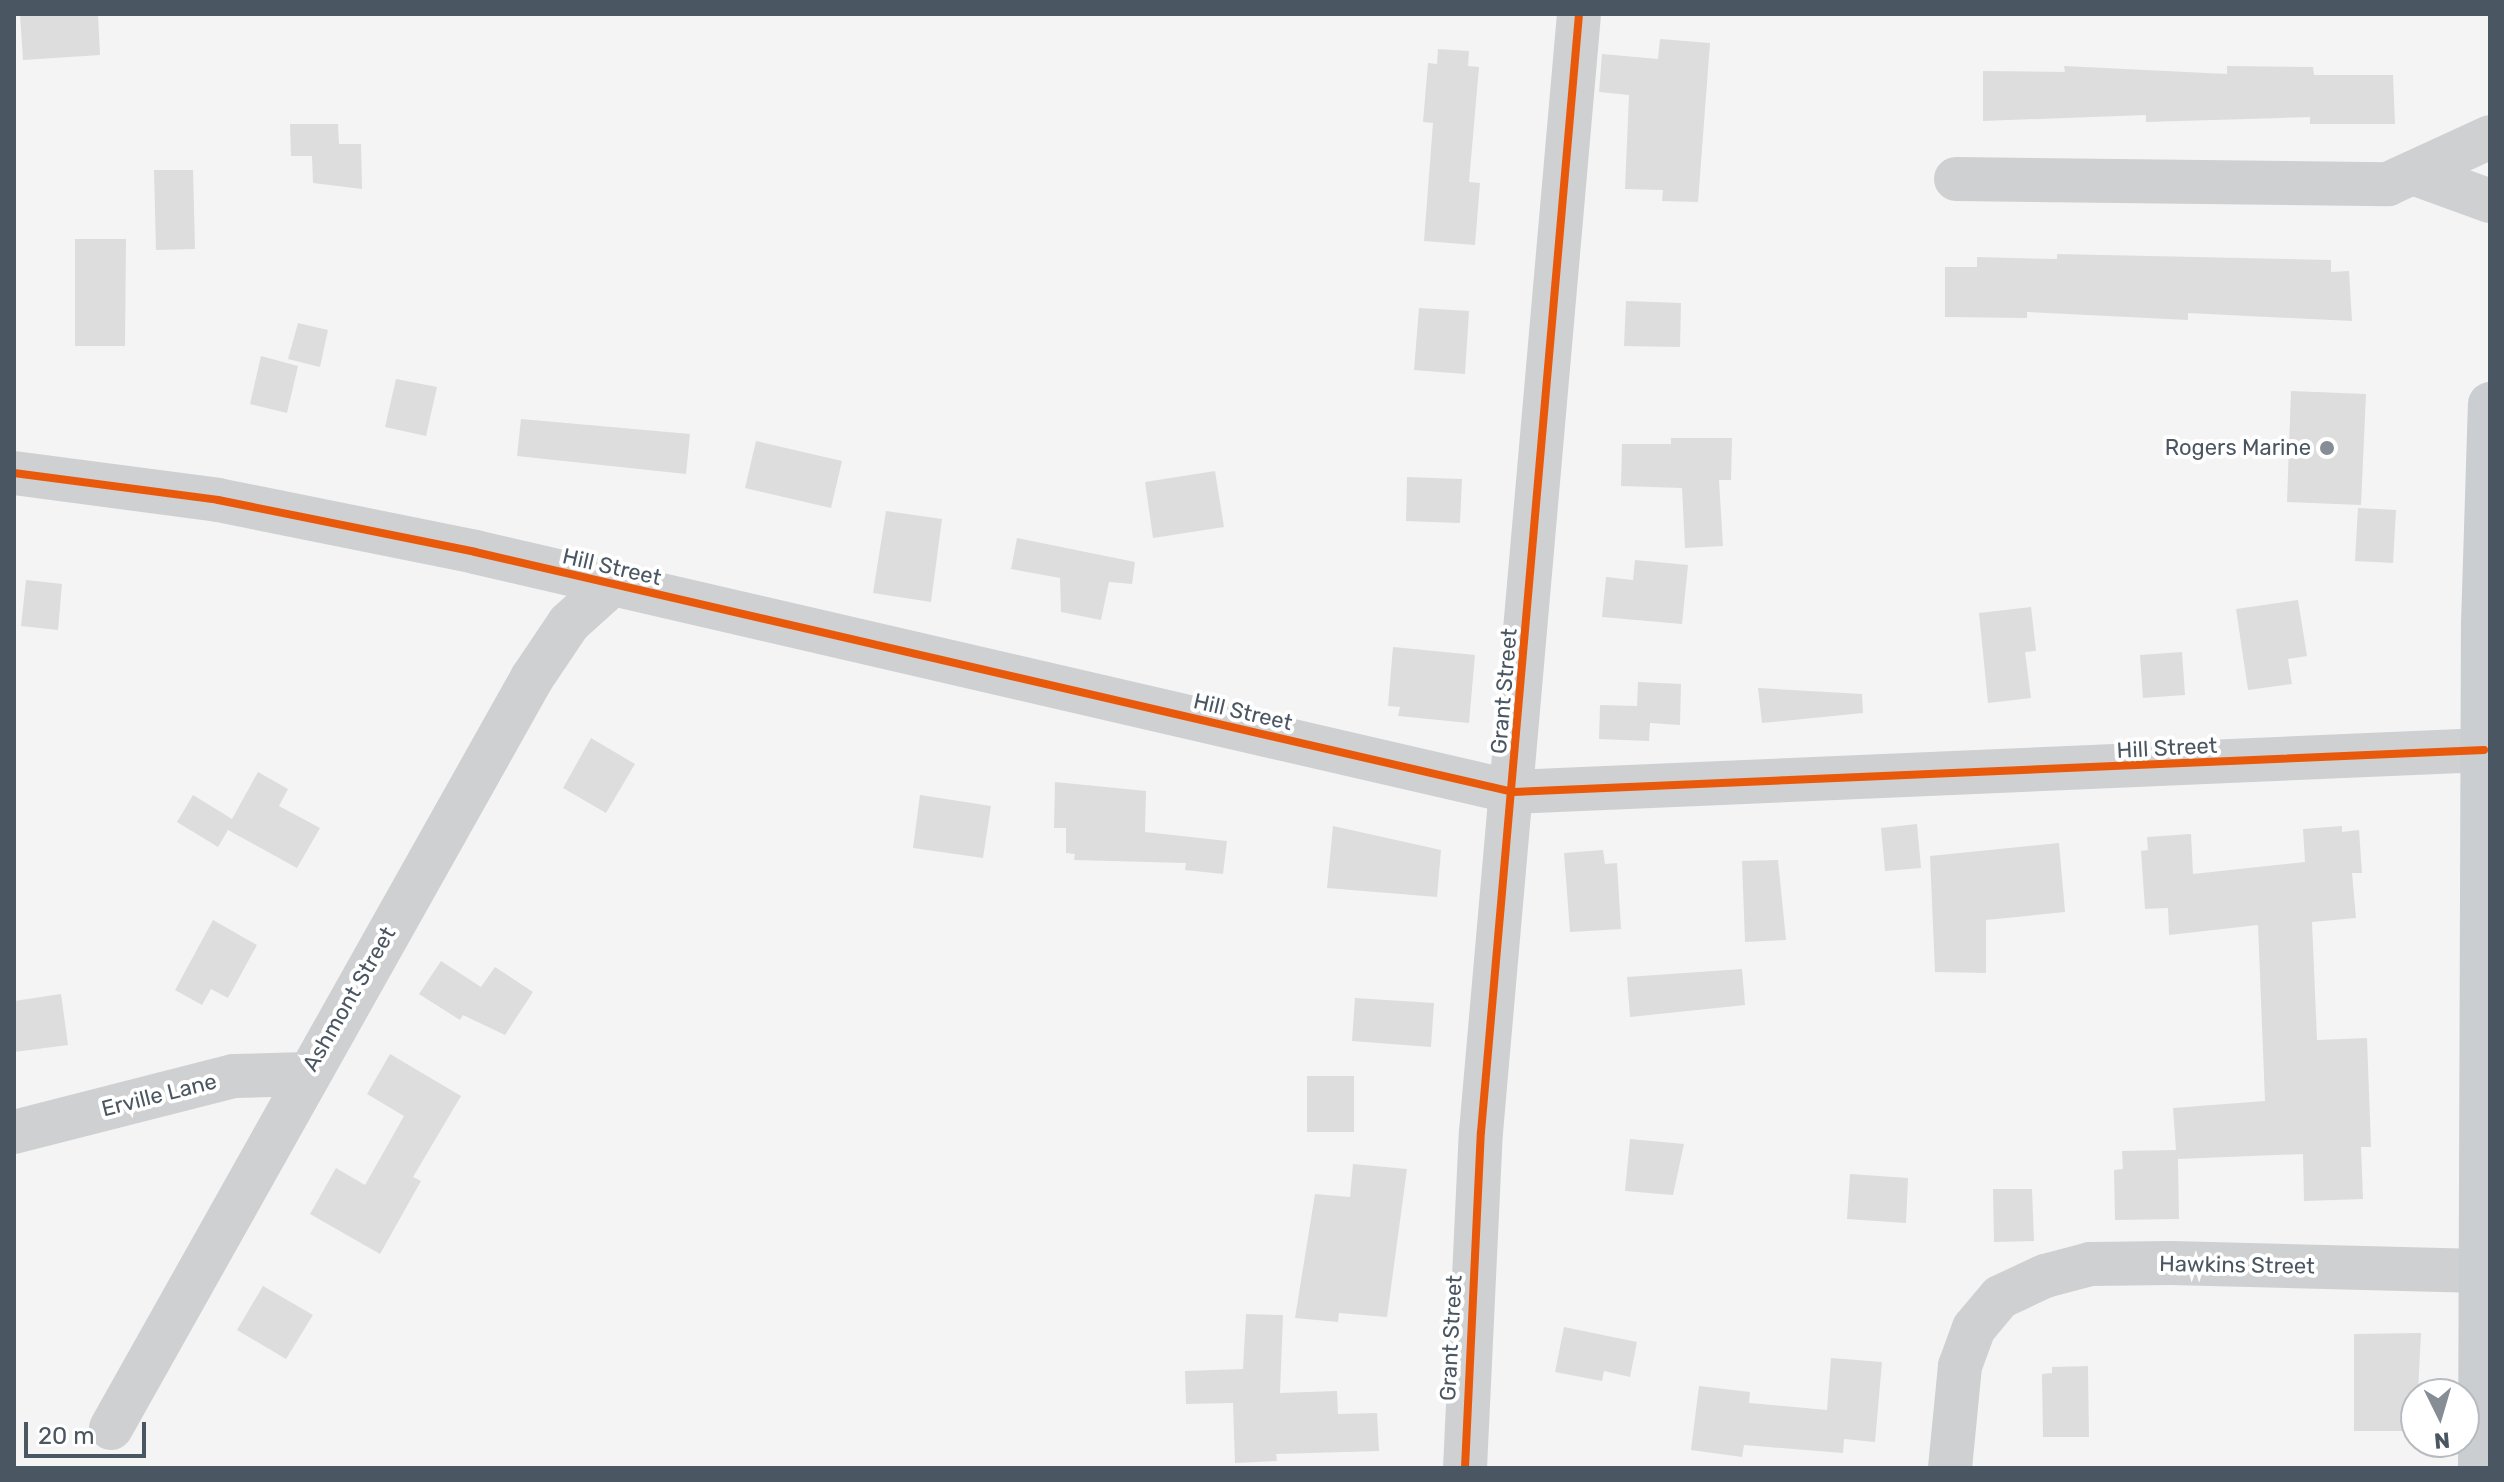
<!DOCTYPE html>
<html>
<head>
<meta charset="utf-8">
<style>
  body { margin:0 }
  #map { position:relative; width:2504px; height:1482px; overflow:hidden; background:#f4f4f4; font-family:Rubik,sans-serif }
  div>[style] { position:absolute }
  .building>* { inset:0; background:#ddddde }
  .minor>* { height:44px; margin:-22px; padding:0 22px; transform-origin:22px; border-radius:22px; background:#ced0d2 }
  .major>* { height:44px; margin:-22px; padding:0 22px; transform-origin:22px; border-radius:22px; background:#caced1 }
  .cycleway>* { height:8px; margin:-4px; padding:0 4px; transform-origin:4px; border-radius:4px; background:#e8590c }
  .dots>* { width:22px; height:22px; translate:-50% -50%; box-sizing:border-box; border:4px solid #fff; border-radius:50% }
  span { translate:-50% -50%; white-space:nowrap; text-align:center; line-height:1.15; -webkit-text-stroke:8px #fff; paint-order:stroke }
  .poi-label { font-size:22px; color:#4a5661 }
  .right { translate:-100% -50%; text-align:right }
  .street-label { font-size:22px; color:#4a5661 }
  .frame { position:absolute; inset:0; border:16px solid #4a5661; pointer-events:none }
  .north { position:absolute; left:2400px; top:1378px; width:80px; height:80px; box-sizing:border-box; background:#fff; border:2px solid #b7bbc0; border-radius:50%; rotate:175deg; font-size:22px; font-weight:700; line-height:32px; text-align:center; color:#4a5661 }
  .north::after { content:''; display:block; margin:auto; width:28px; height:36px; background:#868d94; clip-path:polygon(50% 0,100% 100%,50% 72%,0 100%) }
  .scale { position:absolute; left:24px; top:1422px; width:122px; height:36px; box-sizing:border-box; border:4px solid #4a5661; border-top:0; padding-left:10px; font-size:24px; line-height:28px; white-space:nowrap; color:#4a5661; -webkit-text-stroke:6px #fff; paint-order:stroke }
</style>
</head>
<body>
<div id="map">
  <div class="building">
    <i style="clip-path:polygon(20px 14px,98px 14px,100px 55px,23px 60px)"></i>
    <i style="clip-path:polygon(1660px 39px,1710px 43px,1698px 202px,1662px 201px,1663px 190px,1625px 189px,1629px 95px,1599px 92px,1602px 54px,1658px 59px)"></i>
    <i style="clip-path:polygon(1438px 49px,1469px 51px,1468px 66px,1479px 67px,1469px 182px,1480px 183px,1475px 245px,1424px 241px,1433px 123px,1423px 122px,1428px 63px,1437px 64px)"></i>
    <i style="clip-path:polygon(2064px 66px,2227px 74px,2227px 66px,2313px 67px,2314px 75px,2393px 75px,2395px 124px,2310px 124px,2310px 117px,2146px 122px,2146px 115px,1983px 121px,1983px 71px,2065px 72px)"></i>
    <i style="clip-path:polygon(290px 124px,338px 124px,339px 144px,361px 144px,362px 189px,313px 183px,312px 156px,291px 156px)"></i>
    <i style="clip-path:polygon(154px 170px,193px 170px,195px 249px,156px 250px)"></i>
    <i style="clip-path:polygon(75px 239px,126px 239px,125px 346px,75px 346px)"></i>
    <i style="clip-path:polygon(2057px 254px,2331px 260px,2331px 272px,2349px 271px,2352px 321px,2188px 313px,2188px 320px,2027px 312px,2027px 318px,1945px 317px,1945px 267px,1977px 267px,1977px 257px,2057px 259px)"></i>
    <i style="clip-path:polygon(1626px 301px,1681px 303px,1680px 347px,1624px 346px)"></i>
    <i style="clip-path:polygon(1419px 308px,1469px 311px,1465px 374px,1414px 370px)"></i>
    <i style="clip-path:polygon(298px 323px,328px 330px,320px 367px,288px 359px)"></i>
    <i style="clip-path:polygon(261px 356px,298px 366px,287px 413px,250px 404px)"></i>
    <i style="clip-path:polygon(396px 379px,437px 387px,426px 436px,385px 427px)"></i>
    <i style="clip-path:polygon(2291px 391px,2366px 394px,2361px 505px,2287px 502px)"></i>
    <i style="clip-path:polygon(521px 419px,690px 434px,686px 474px,517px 456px)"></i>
    <i style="clip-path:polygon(1671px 438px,1732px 438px,1731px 480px,1719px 480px,1723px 546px,1685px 548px,1682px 488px,1621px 486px,1622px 444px,1671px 444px)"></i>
    <i style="clip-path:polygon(756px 441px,842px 461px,831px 508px,745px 488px)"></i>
    <i style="clip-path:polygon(1215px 471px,1224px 527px,1153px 538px,1145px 482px)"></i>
    <i style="clip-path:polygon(1407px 477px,1462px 479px,1460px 523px,1406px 521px)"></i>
    <i style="clip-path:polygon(2358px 508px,2396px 510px,2393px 563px,2355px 561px)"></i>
    <i style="clip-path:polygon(886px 511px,942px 519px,931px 602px,873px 593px)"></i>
    <i style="clip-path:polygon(1017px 538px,1135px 562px,1132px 584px,1109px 582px,1101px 620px,1061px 612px,1060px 578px,1011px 569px)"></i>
    <i style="clip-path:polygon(1635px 560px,1688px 565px,1682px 624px,1602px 617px,1606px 577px,1633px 580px)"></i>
    <i style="clip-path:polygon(26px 580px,62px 584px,58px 630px,21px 626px)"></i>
    <i style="clip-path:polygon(2298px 600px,2307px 656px,2288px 659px,2292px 684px,2248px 690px,2236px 609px)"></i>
    <i style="clip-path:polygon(2031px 607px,2036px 651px,2025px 652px,2031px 698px,1988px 703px,1979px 613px)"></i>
    <i style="clip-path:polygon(1393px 647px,1475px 655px,1469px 723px,1398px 716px,1400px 707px,1388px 706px)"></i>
    <i style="clip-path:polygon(2182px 652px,2185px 695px,2143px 698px,2140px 655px)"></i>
    <i style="clip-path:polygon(1638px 682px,1681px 684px,1680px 725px,1650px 723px,1649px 741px,1599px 739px,1600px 705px,1637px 706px)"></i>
    <i style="clip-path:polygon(1758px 688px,1862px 694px,1863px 713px,1762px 723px)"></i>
    <i style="clip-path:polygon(591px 738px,635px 764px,606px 813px,563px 788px)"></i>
    <i style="clip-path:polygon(258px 772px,288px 789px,279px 806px,320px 828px,297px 868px,228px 830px,218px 847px,177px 822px,193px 795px,232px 819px)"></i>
    <i style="clip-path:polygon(1055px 782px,1146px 791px,1145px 832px,1227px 841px,1223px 874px,1185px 870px,1186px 863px,1074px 860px,1075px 854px,1066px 853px,1066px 828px,1054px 828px)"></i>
    <i style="clip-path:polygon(920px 795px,991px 806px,983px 858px,913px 848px)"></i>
    <i style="clip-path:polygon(1917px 824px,1921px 868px,1885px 871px,1881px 828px)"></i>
    <i style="clip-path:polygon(1333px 826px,1441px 850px,1437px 897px,1327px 888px)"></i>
    <i style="clip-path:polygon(2342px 826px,2342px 832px,2359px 830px,2362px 873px,2352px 873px,2356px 918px,2312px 922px,2317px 1040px,2367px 1038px,2371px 1147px,2361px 1147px,2363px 1199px,2304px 1201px,2303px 1154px,2178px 1159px,2179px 1219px,2115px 1220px,2114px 1170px,2123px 1169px,2122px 1151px,2176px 1150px,2173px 1108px,2265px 1101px,2258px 925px,2169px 935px,2168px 908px,2145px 909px,2141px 851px,2148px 850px,2147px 837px,2191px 834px,2193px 874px,2305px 862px,2303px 829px)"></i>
    <i style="clip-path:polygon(2059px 843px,2065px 912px,1986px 920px,1986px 973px,1935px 972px,1930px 856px)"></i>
    <i style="clip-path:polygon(1603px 850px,1605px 864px,1617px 863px,1621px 929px,1570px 932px,1564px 853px)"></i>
    <i style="clip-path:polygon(1778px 860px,1786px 940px,1745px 942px,1742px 861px)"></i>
    <i style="clip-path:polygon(213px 920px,257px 945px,228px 998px,211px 989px,202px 1005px,175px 990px)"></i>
    <i style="clip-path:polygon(441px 961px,481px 987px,495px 967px,533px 992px,505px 1035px,463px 1015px,460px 1020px,419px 994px)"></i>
    <i style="clip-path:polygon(1742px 969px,1745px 1005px,1630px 1017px,1627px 977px)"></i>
    <i style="clip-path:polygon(61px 994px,68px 1045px,14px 1052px,14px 1001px)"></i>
    <i style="clip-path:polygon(1355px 998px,1434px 1003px,1431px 1047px,1352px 1041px)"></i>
    <i style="clip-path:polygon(390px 1054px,461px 1096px,413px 1177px,421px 1181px,380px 1254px,310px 1214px,336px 1168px,365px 1185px,404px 1116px,367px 1094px)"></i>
    <i style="clip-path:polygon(1307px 1076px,1354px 1076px,1354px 1132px,1307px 1132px)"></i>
    <i style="clip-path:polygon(1630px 1139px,1684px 1144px,1673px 1195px,1625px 1191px)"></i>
    <i style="clip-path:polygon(1353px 1164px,1407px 1169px,1387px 1317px,1339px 1313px,1338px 1322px,1295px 1318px,1315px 1194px,1350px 1197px)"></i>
    <i style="clip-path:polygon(1850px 1174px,1908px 1178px,1906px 1223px,1847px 1219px)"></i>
    <i style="clip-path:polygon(1993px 1189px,2032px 1189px,2034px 1241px,1994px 1242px)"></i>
    <i style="clip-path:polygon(263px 1286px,313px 1315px,286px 1359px,237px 1330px)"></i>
    <i style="clip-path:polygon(1246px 1314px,1283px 1315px,1280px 1393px,1337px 1391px,1338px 1414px,1377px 1413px,1379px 1451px,1276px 1454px,1277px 1461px,1235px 1463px,1233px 1403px,1186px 1404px,1185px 1371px,1243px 1369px)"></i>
    <i style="clip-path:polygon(1564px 1327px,1637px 1342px,1630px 1377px,1604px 1371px,1602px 1381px,1555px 1372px)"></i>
    <i style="clip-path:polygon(2421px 1333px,2416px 1431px,2354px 1431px,2354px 1334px)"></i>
    <i style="clip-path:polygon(1831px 1358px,1882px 1362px,1875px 1442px,1844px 1439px,1843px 1453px,1744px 1445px,1742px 1457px,1691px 1450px,1699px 1386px,1750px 1392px,1749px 1403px,1827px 1410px)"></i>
    <i style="clip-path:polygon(2088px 1366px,2089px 1437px,2043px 1437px,2042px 1374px,2052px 1373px,2052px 1367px)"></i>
  </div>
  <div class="minor">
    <i style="left:2413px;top:173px;width:82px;rotate:20deg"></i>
    <i style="left:1956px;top:179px;width:432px;rotate:0.7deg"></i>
    <i style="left:2388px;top:184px;width:112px;rotate:-24.7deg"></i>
    <i style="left:14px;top:473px;width:206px;rotate:7.5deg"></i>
    <i style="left:218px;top:500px;width:262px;rotate:11.4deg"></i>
    <i style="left:475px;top:552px;width:1065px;rotate:13.02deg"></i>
    <i style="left:1513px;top:792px;width:972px;rotate:-2.48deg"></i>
    <i style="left:14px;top:1132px;width:227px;rotate:-14.3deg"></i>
    <i style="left:234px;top:1076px;width:72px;rotate:-1.6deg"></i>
    <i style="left:111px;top:1428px;width:860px;rotate:-60.69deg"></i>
    <i style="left:532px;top:678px;width:66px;rotate:-56.1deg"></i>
    <i style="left:569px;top:623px;width:55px;rotate:-42.1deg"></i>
    <i style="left:1465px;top:1468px;width:336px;rotate:-87.3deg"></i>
    <i style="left:1481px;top:1132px;width:1122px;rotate:-84.99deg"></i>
    <i style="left:1950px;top:1468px;width:102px;rotate:-84.4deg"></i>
    <i style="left:1960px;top:1366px;width:40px;rotate:-69.8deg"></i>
    <i style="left:1974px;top:1328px;width:40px;rotate:-50deg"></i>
    <i style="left:2000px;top:1297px;width:50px;rotate:-25deg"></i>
    <i style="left:2045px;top:1276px;width:47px;rotate:-14.9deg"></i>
    <i style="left:2090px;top:1264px;width:81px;rotate:-0.7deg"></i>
    <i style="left:2171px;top:1263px;width:310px;rotate:1.5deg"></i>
  </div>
  <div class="major">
    <i style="left:2480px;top:1468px;width:844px;rotate:-89.8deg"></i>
    <i style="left:2483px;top:624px;width:220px;rotate:-88.2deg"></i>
  </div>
  <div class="cycleway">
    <i style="left:14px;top:473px;width:206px;rotate:7.5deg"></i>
    <i style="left:218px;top:500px;width:262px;rotate:11.4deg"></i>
    <i style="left:475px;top:552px;width:1065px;rotate:13.02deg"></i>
    <i style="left:1513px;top:792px;width:972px;rotate:-2.48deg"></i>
    <i style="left:1465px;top:1468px;width:336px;rotate:-87.3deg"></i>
    <i style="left:1481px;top:1132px;width:1122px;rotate:-84.99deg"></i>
  </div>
  <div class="dots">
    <i style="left:2327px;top:448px;background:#868d94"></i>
  </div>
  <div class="poi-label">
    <span class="right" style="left:2311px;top:448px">Rogers Marine</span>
  </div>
  <div class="street-label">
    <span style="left:612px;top:567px;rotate:13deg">Hill Street</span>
    <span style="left:1504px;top:691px;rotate:-85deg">Grant Street</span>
    <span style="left:1243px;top:712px;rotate:13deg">Hill Street</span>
    <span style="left:2167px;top:748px;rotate:-3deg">Hill Street</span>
    <span style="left:349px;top:999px;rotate:-60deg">Ashmont Street</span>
    <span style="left:159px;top:1095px;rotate:-14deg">Erville Lane</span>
    <span style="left:2237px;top:1265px;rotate:1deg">Hawkins Street</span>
    <span style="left:1451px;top:1338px;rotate:-87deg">Grant Street</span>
  </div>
  <div class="frame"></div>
  <div class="north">N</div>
  <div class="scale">20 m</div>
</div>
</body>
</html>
